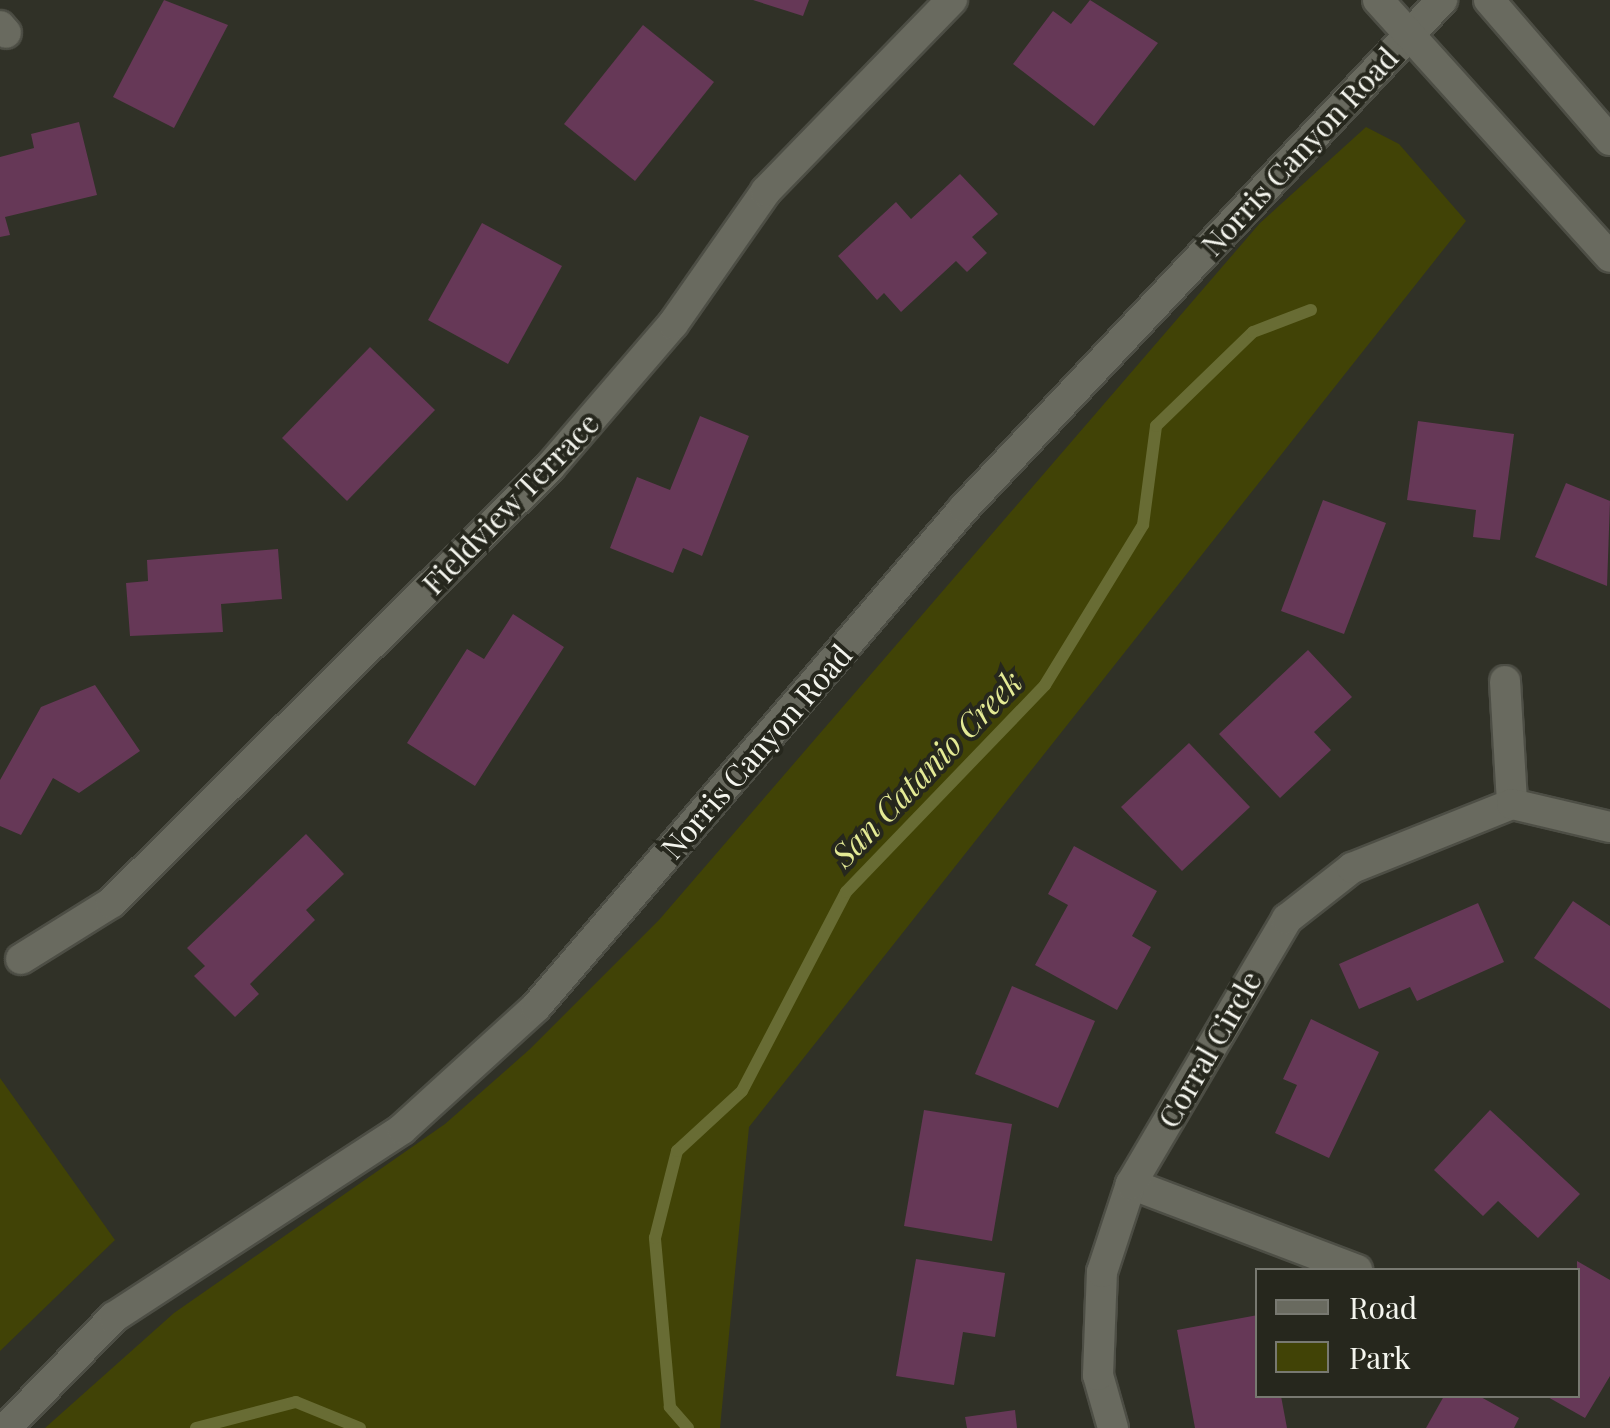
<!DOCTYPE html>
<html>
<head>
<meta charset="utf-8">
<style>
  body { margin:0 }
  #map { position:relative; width:1610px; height:1428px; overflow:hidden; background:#303127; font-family:"Playfair Display",serif }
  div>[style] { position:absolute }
  .green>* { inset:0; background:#414306 }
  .stream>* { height:12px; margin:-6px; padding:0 6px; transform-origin:6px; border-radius:6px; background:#686c34 }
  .building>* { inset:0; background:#663857 }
  .roads { filter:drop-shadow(2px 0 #4d4e45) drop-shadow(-2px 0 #4d4e45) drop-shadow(0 2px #4d4e45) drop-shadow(0 -2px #4d4e45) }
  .minor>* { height:30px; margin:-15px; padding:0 15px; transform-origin:15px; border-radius:15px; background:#696a5f }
  .tertiary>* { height:30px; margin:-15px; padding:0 15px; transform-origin:15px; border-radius:15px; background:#696a5f }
  .secondary>* { height:30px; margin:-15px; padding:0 15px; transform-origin:15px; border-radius:15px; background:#696a5f }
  span { translate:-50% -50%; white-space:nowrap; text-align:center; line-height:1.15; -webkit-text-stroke:8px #26271d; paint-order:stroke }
  .street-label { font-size:30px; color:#f4f5ee }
  .water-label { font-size:32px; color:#e4ea95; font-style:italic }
  .legend { position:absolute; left:1255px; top:1268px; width:325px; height:130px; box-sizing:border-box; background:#26271d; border:2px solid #787971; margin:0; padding:12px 18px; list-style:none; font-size:30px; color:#f4f5ee }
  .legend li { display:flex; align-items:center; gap:20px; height:50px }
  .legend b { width:50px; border:2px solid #787971 }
</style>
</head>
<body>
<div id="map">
  <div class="green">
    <i style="clip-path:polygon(1366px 127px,1399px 144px,1466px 221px,749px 1127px,720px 1428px,45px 1428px,174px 1313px,445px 1124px,530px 1049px,659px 920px,1260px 223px)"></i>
    <i style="clip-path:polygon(0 1078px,115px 1240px,0 1351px)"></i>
  </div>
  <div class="stream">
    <i style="left:196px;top:1428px;width:103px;rotate:-14.6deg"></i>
    <i style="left:296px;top:1402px;width:69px;rotate:22.1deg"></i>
    <i style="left:688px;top:1428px;width:28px;rotate:-131deg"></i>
    <i style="left:670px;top:1407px;width:170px;rotate:-95.1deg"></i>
    <i style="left:655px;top:1238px;width:90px;rotate:-75.8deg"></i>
    <i style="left:677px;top:1151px;width:88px;rotate:-42.7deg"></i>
    <i style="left:742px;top:1091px;width:225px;rotate:-62.4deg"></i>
    <i style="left:846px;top:892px;width:287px;rotate:-46.1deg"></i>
    <i style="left:1045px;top:685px;width:188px;rotate:-58.5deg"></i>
    <i style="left:1143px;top:525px;width:100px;rotate:-82.5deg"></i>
    <i style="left:1156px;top:426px;width:135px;rotate:-44.1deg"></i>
    <i style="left:1253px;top:332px;width:62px;rotate:-20.8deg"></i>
  </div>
  <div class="building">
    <i style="clip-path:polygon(164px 0,228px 25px,174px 128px,113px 97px)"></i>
    <i style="clip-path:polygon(753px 0,809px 0,803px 16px)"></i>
    <i style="clip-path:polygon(1090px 0,1158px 43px,1094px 126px,1013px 64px,1053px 11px,1071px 24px)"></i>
    <i style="clip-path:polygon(643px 25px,714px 82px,635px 181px,564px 124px)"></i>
    <i style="clip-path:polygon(79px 122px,97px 195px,5px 217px,10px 235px,0 237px,0 157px,34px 148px,31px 134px)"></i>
    <i style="clip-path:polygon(960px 174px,998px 214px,972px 237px,987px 253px,967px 272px,956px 261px,901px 312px,884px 293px,877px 300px,838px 256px,896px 202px,911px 219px)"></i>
    <i style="clip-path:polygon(482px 223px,562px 266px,508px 364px,428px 320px)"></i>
    <i style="clip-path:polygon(370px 347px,435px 410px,347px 501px,282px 438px)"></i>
    <i style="clip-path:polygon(700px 416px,749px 436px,702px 556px,683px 548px,673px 573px,610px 548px,637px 477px,670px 490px)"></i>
    <i style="clip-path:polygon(1418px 421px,1514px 434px,1500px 540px,1473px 537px,1476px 510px,1407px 500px)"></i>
    <i style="clip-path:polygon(1566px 483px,1610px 501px,1607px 586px,1535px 557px)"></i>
    <i style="clip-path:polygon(1323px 500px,1386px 523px,1344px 634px,1281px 611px)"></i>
    <i style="clip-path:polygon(278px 549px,282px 599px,221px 604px,223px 632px,130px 636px,126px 583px,148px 581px,147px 560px)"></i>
    <i style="clip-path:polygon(513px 614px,564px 647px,475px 786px,407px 743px,467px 649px,484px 659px)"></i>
    <i style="clip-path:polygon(1308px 650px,1352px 697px,1314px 732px,1331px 750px,1280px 798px,1219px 734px)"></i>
    <i style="clip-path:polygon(95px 685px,140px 751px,79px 793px,53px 778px,21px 835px,0 826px,0 780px,41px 707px)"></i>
    <i style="clip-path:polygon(1189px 743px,1250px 807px,1182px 871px,1121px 807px)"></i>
    <i style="clip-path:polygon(306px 834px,344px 874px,306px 910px,315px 920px,250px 984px,259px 994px,235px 1017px,194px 976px,205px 966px,187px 948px)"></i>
    <i style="clip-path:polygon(1074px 846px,1157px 891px,1132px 936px,1151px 947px,1117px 1010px,1035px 965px,1068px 905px,1048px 894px)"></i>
    <i style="clip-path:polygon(1573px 901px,1610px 926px,1610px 1009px,1534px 958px)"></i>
    <i style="clip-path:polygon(1478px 903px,1504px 962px,1417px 1001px,1410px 987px,1359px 1009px,1339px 964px)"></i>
    <i style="clip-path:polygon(1012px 986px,1095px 1021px,1058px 1108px,975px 1074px)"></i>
    <i style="clip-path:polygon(1311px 1019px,1379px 1052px,1329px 1158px,1275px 1133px,1297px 1085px,1283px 1079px)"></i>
    <i style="clip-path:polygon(924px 1110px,1012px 1124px,992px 1241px,904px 1226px)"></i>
    <i style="clip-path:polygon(1490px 1110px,1580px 1194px,1538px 1238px,1498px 1201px,1483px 1216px,1434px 1170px)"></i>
    <i style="clip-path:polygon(916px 1259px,1005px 1273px,995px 1337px,963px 1332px,954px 1385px,896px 1376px)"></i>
    <i style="clip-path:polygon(1577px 1261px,1610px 1280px,1610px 1376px,1585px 1418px,1546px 1396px,1578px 1396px)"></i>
    <i style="clip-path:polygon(1258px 1315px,1258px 1396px,1281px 1396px,1287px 1428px,1195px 1428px,1177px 1330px)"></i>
    <i style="clip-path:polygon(1444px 1396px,1479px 1396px,1519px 1418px,1514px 1428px,1426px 1428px)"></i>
    <i style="clip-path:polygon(1015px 1410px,1017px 1428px,967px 1428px,965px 1417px)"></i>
  </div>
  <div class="roads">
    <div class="minor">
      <i style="left:0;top:26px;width:9px;rotate:49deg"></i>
      <i style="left:1505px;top:681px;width:123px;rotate:86.7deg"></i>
      <i style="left:21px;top:959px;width:106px;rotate:-31.9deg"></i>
      <i style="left:111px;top:903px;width:619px;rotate:-44.8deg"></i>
      <i style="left:550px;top:467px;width:189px;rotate:-49.3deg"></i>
      <i style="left:673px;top:324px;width:162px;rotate:-55deg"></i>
      <i style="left:766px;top:191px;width:267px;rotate:-45.8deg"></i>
      <i style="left:1131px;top:1184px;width:242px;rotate:20.8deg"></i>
      <i style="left:1113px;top:1428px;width:55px;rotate:-105.8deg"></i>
      <i style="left:1098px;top:1375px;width:103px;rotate:-87.8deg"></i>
      <i style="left:1102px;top:1272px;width:93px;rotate:-71.8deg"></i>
      <i style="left:1131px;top:1184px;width:308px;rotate:-59.5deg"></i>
      <i style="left:1287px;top:919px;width:83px;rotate:-38.1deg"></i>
      <i style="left:1352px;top:868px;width:172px;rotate:-21.8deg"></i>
      <i style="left:1512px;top:804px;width:101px;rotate:13.2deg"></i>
    </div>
    <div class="tertiary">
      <i style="left:6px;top:1428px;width:155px;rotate:-45.8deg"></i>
      <i style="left:114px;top:1317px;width:344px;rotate:-33.1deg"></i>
      <i style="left:402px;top:1129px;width:181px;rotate:-42.3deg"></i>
      <i style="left:536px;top:1007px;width:657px;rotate:-49.38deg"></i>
      <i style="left:964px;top:508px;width:698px;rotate:-46.74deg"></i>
    </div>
    <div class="secondary">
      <i style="left:1378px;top:0;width:346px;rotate:47.9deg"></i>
      <i style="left:1489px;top:0;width:185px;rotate:49.2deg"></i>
    </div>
  </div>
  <div class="street-label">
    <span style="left:1299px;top:151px;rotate:-47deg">Norris Canyon Road</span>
    <span style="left:510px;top:503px;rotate:-46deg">Fieldview Terrace</span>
    <span style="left:756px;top:751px;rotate:-49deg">Norris Canyon Road</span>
    <span style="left:1209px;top:1049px;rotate:-60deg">Corral Circle</span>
  </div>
  <div class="water-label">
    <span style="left:926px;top:768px;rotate:-46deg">San Catanio Creek</span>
  </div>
  <ul class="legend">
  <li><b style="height:12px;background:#696a5f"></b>Road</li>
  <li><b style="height:28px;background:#414306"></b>Park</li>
  </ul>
</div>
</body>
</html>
